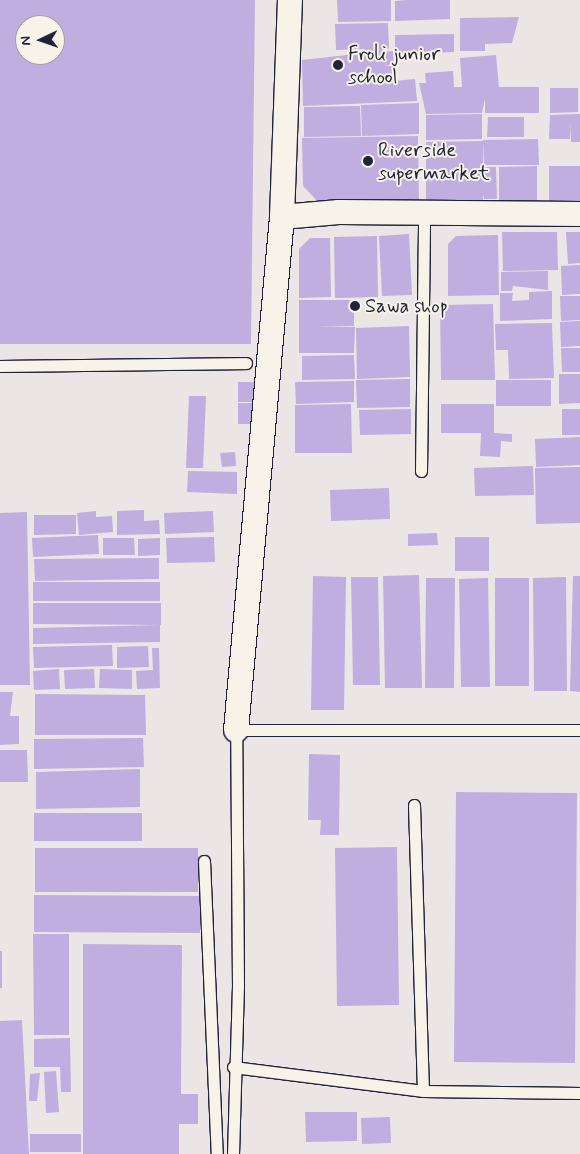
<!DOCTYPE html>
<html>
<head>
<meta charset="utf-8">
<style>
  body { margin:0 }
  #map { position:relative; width:580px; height:1154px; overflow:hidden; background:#ece5e6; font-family:Mynerve,sans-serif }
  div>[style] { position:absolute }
  .building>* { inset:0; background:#bfaedf }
  .roads { filter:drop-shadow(1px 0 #22223b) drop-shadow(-1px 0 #22223b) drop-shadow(0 1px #22223b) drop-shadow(0 -1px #22223b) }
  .lane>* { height:11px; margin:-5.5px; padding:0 5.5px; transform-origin:5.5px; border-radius:5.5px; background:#f7f3e8 }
  .street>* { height:24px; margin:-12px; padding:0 12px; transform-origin:12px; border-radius:12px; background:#f7f3e8 }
  .dots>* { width:14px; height:14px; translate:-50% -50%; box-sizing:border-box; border:2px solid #f7f3e8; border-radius:50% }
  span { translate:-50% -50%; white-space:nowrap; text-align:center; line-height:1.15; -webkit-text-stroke:4px #f7f3e8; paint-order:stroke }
  .poi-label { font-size:20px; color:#22223b }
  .left { translate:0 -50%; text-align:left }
  .north { position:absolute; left:15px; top:15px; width:50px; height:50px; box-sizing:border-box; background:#f7f3e8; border:1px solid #a29fa3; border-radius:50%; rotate:267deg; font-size:14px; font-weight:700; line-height:20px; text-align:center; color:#22223b }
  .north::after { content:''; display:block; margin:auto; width:18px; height:22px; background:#22223b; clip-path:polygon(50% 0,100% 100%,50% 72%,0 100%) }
</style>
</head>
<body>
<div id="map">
  <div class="building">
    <i style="clip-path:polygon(evenodd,0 0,255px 0,251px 344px,0 344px,0 0,25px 25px,55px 25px,55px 55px,25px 55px,25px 25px)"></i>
    <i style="clip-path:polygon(337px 0,391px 0,391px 21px,338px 22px)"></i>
    <i style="clip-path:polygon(407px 0,450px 0,450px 19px,395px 21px,395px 1px)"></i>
    <i style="clip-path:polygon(519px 17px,512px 43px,485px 44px,485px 51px,460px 51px,460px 18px)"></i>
    <i style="clip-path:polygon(388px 23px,389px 48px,383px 52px,393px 51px,394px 64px,384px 66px,394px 66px,394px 81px,415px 79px,417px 101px,303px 106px,302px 60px,365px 53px,364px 49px,336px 50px,335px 24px)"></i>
    <i style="clip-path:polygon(454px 34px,454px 52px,395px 54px,395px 35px)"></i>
    <i style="clip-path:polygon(496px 55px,499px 87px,539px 87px,539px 113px,485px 113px,485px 99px,482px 113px,426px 114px,419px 83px,426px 83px,425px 73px,453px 71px,454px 87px,462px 87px,460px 58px)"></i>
    <i style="clip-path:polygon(550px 88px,578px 88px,578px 112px,550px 113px)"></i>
    <i style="clip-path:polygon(419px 103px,419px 134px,362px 136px,361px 105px)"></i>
    <i style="clip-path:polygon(360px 106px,361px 136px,304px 137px,304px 107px)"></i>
    <i style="clip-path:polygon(482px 114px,482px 139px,426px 140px,426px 115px)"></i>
    <i style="clip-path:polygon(580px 114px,580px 142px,571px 142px,571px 123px,570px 139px,549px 139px,550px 115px)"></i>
    <i style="clip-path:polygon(488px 117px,524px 117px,524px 137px,487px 137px)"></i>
    <i style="clip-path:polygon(418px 136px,419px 203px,321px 205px,303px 186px,302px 138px)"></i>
    <i style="clip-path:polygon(538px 139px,539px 165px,484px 165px,483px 140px)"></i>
    <i style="clip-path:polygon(483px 141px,483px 167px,496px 167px,497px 199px,484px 199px,483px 194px,483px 203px,426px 203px,426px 142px)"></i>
    <i style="clip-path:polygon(537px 166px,537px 203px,499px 203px,499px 167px)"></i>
    <i style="clip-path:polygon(549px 166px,580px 166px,580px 201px,549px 201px)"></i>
    <i style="clip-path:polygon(502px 232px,557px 232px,558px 270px,503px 271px)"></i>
    <i style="clip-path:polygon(566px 232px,580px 232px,580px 263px,568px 264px)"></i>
    <i style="clip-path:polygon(409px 234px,412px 295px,382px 296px,379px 236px)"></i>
    <i style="clip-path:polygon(498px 235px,499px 295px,448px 296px,448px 244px,456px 236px)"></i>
    <i style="clip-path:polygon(377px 236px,378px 297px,335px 298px,334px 237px)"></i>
    <i style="clip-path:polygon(310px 238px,330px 238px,331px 297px,299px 298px,299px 249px)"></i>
    <i style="clip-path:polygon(580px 265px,580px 294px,562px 295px,561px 266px)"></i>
    <i style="clip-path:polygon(548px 271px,548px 290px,513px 286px,512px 291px,501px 291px,501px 272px)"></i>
    <i style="clip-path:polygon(552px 291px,552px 319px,500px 321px,500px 293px,513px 293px,512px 301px,529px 300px,529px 292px)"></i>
    <i style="clip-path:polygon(560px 296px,580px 296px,580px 320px,561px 321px)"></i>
    <i style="clip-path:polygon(299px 300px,354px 300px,354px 326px,314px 327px,355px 327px,354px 353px,299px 353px)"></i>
    <i style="clip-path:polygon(493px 304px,495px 380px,441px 380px,440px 305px)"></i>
    <i style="clip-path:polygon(580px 321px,580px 346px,561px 347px,560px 322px)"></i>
    <i style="clip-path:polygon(552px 323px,554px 378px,509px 379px,508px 350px,496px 350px,495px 324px)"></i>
    <i style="clip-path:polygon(409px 326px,410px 377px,357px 379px,356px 328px)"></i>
    <i style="clip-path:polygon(561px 348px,580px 348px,580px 372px,562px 372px)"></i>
    <i style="clip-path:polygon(354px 355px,355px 379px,302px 380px,302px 356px)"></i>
    <i style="clip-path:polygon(559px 374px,580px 374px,580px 403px,559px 404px)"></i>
    <i style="clip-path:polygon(410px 379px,410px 407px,357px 408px,356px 380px)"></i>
    <i style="clip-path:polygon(496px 380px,551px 380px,551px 406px,496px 406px)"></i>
    <i style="clip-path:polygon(354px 381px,354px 402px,296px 404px,295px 382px)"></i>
    <i style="clip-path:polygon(238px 382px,265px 382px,265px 402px,238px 402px)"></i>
    <i style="clip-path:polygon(189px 396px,206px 396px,203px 468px,186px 468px)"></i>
    <i style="clip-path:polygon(238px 403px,265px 403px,265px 424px,238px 424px)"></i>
    <i style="clip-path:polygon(351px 404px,352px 453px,295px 453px,295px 405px)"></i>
    <i style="clip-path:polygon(441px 404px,494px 404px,494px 433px,512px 434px,512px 442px,501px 441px,500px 457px,480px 456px,481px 433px,441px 433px)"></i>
    <i style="clip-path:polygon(411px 409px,411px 434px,360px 435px,359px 410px)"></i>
    <i style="clip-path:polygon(562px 409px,580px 409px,580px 435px,562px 435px)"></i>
    <i style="clip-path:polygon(580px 437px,580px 465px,536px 467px,535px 439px)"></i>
    <i style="clip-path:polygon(235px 452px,236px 466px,222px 467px,220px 453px)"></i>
    <i style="clip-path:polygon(533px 466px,534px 495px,475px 496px,474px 468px)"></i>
    <i style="clip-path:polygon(580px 467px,580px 523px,536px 524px,535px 468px)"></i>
    <i style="clip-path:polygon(188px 471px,237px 472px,237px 494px,187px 492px)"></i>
    <i style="clip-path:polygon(389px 488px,390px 519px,331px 521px,330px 490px)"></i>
    <i style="clip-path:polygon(144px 510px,144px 521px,159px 520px,160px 534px,117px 535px,117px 511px)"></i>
    <i style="clip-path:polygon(96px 511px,96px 517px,112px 516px,113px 532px,79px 535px,77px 513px)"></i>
    <i style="clip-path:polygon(213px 511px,214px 532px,165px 534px,164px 513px)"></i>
    <i style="clip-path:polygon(27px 512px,30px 685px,0 685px,0 513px)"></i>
    <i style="clip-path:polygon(34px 515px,76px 515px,76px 534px,34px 535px)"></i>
    <i style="clip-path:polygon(437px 533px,438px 545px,408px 546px,408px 534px)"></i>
    <i style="clip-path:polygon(98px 535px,99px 554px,33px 557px,32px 538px)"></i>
    <i style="clip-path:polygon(214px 537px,215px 562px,167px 563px,166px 538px)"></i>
    <i style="clip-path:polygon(455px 537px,489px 537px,489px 571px,455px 571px)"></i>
    <i style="clip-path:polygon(103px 538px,134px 538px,135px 555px,103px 555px)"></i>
    <i style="clip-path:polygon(160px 538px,160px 555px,138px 556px,138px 539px)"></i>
    <i style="clip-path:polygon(159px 558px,159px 579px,35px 581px,34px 559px)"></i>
    <i style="clip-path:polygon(419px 575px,422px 688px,385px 688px,383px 576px)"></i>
    <i style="clip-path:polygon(313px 576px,346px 577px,344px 710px,311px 710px)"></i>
    <i style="clip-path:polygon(573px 576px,580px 576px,580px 692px,570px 691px)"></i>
    <i style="clip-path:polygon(351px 577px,378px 577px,380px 685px,353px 685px)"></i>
    <i style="clip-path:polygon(566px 577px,567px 691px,534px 691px,533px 578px)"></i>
    <i style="clip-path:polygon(426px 578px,455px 578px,454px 688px,425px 688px)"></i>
    <i style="clip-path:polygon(488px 578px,490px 687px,461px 687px,459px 579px)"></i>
    <i style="clip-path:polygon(495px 578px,529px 578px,529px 686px,495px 686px)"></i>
    <i style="clip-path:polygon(33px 582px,160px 582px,160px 601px,33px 601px)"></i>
    <i style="clip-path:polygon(33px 603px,161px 603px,161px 625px,33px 624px)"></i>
    <i style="clip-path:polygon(160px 625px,160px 642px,33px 644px,33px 628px)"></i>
    <i style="clip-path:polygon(112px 645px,113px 666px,34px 668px,33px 647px)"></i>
    <i style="clip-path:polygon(148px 646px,149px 667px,117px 668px,117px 647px)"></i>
    <i style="clip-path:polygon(152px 648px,159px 648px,160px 688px,137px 689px,136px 671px,153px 670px)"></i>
    <i style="clip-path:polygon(59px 669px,60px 689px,34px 690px,33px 671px)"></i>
    <i style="clip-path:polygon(94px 669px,95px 688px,65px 689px,64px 670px)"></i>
    <i style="clip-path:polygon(100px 669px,132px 670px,132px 689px,99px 688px)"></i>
    <i style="clip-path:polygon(0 692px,13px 692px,10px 716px,19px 716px,19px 744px,0 745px)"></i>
    <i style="clip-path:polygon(35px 694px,145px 695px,146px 735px,35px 735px)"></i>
    <i style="clip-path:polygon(143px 738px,144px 767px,34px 769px,34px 739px)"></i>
    <i style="clip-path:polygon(0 750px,27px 750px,28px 782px,0 782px)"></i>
    <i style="clip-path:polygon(309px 754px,340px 755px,339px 835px,320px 835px,321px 820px,308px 820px)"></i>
    <i style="clip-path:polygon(140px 769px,140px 807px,36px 809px,36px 772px)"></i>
    <i style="clip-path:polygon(456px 792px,577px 793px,575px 1063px,454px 1062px)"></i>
    <i style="clip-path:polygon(34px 813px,142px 813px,142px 841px,34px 841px)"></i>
    <i style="clip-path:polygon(397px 847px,399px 1005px,337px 1006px,335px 848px)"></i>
    <i style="clip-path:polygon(35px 848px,198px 848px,198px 892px,35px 892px)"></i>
    <i style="clip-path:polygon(34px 895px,200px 896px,200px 933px,34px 932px)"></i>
    <i style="clip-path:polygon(33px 934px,69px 934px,69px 1035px,34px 1035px)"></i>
    <i style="clip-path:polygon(83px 944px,182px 945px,181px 1094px,198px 1094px,198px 1124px,179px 1124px,179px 1154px,83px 1154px)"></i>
    <i style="clip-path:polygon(0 951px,2px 951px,2px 988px,0 988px)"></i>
    <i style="clip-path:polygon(22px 1020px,29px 1154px,0 1154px,0 1021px)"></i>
    <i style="clip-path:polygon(70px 1038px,71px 1092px,61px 1092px,60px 1067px,34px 1067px,34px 1039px)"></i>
    <i style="clip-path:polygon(56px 1071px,59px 1112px,46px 1113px,44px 1072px)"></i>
    <i style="clip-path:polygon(40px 1073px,37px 1101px,29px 1101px,30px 1074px)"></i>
    <i style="clip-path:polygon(305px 1112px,357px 1112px,357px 1141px,306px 1142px)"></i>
    <i style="clip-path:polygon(390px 1117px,391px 1143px,362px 1144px,361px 1118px)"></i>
    <i style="clip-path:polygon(30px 1134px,81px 1134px,81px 1152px,30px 1152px)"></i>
  </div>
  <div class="roads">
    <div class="lane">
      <i style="left:0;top:366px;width:246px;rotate:-0.7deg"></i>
      <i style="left:421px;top:471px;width:257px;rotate:-89.3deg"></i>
      <i style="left:414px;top:805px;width:286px;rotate:88.2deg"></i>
      <i style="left:204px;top:861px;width:293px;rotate:87.5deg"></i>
      <i style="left:233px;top:1067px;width:192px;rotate:7.2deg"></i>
      <i style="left:423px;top:1091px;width:157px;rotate:0.7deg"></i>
      <i style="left:233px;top:1154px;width:168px;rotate:-88.3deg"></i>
      <i style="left:238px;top:986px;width:256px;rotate:-90.4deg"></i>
      <i style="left:236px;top:730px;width:344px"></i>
    </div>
    <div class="street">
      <i style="left:282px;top:217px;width:57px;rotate:-5deg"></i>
      <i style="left:339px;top:212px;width:241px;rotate:0.5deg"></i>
      <i style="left:236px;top:730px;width:515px;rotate:-84.88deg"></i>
      <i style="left:282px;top:217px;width:217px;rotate:-87.9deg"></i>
    </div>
  </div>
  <div class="dots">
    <i style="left:338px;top:65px;background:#22223b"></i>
    <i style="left:368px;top:161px;background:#22223b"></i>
    <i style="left:355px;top:306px;background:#22223b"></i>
  </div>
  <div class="poi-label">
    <span class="left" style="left:348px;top:66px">Froli junior<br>school</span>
    <span class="left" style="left:378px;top:162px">Riverside<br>supermarket</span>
    <span class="left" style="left:365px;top:306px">Sawa shop</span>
  </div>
  <div class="north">N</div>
</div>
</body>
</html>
